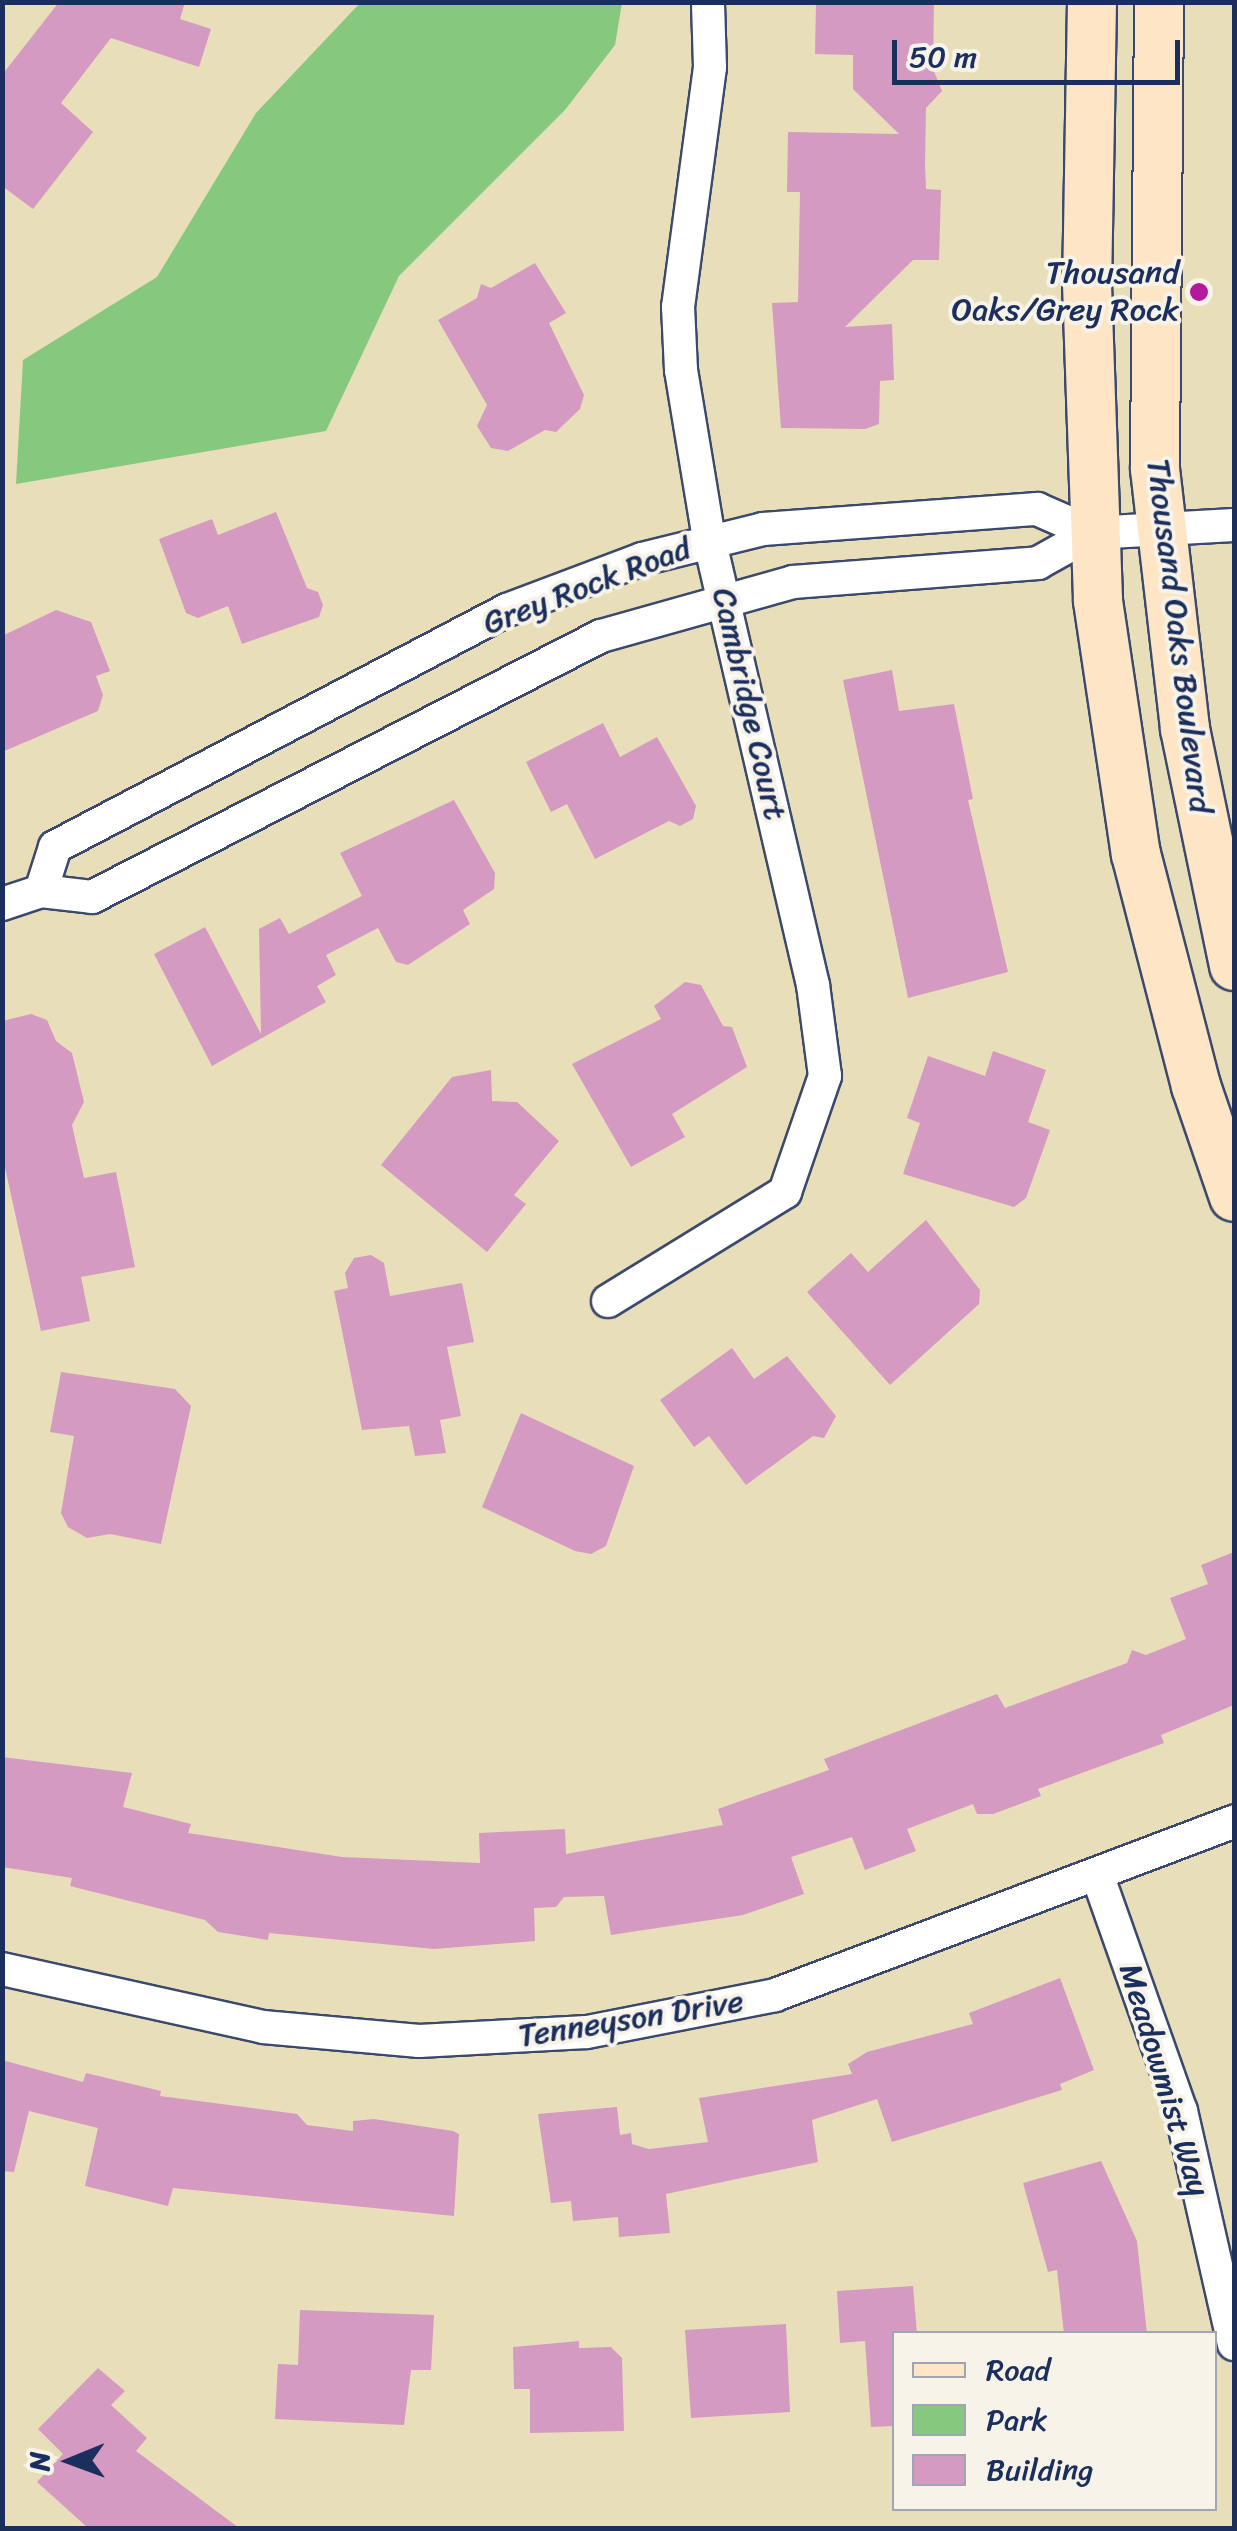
<!DOCTYPE html>
<html>
<head>
<meta charset="utf-8">
<style>
  body { margin:0 }
  #map { position:relative; width:1237px; height:2531px; overflow:hidden; background:#e9deba; font-family:Sriracha,sans-serif }
  div>[style] { position:absolute }
  .green>* { inset:0; background:#87c87f }
  .building>* { inset:0; background:#d59ac1 }
  .roads { filter:drop-shadow(2px 0 #3a496c) drop-shadow(-2px 0 #3a496c) drop-shadow(0 2px #3a496c) drop-shadow(0 -2px #3a496c) }
  .minor>* { height:32px; margin:-16px; padding:0 16px; transform-origin:16px; border-radius:16px; background:#fff }
  .secondary>* { height:48px; margin:-24px; padding:0 24px; transform-origin:24px; border-radius:24px; background:#fde5c5 }
  .dots>* { width:28px; height:28px; translate:-50% -50%; box-sizing:border-box; border:5px solid #f7f3e8; border-radius:50% }
  span { translate:-50% -50%; white-space:nowrap; text-align:center; line-height:1.15; -webkit-text-stroke:8px #f7f3e8; paint-order:stroke }
  .poi-label { font-size:32px; color:#1b2f5e }
  .right { translate:-100% -50%; text-align:right }
  .street-label { font-size:32px; color:#1b2f5e }
  .frame { position:absolute; inset:0; border:5px solid #1b2f5e; pointer-events:none }
  .legend { position:absolute; left:892px; top:2331px; width:325px; height:180px; box-sizing:border-box; background:#f7f3e8; border:2px solid #9fa5b1; margin:0; padding:12px 18px; list-style:none; font-size:30px; color:#1b2f5e }
  .legend li { display:flex; align-items:center; gap:20px; height:50px }
  .legend b { width:50px; border:2px solid #9fa5b1 }
  .north { position:absolute; left:20px; top:2411px; width:100px; height:100px; -webkit-text-stroke:8px #f7f3e8; paint-order:stroke; rotate:269deg; font-size:28px; font-weight:700; line-height:40px; text-align:center; color:#1b2f5e }
  .north::after { content:''; display:block; margin:auto; width:35px; height:45px; background:#1b2f5e; clip-path:polygon(50% 0,100% 100%,50% 72%,0 100%) }
  .scale { position:absolute; left:892px; top:40px; width:288px; height:45px; box-sizing:border-box; border:5px solid #1b2f5e; border-top:0; padding-left:12px; font-size:30px; line-height:35px; white-space:nowrap; color:#1b2f5e; -webkit-text-stroke:8px #f7f3e8; paint-order:stroke }
</style>
</head>
<body>
<div id="map">
  <div class="green">
    <i style="clip-path:polygon(361px 2px,622px 3px,615px 45px,565px 110px,399px 276px,326px 431px,16px 484px,23px 360px,157px 277px,256px 113px)"></i>
  </div>
  <div class="building">
    <i style="clip-path:polygon(59px 2px,185px 2px,180px 19px,211px 29px,199px 67px,111px 38px,61px 103px,93px 132px,33px 209px,2px 186px,2px 75px)"></i>
    <i style="clip-path:polygon(816px 2px,934px 2px,933px 69px,942px 91px,926px 108px,925px 164px,926px 189px,941px 190px,939px 260px,913px 260px,845px 327px,892px 324px,894px 380px,880px 381px,879px 424px,865px 429px,781px 428px,772px 303px,798px 302px,800px 192px,787px 192px,788px 132px,899px 134px,853px 89px,853px 55px,815px 54px)"></i>
    <i style="clip-path:polygon(535px 263px,566px 313px,549px 323px,584px 395px,580px 409px,556px 432px,545px 430px,508px 451px,491px 448px,477px 426px,487px 405px,438px 320px,477px 298px,481px 284px,491px 288px)"></i>
    <i style="clip-path:polygon(276px 512px,307px 588px,318px 592px,323px 605px,319px 617px,242px 644px,228px 606px,198px 618px,186px 613px,159px 539px,212px 519px,218px 535px)"></i>
    <i style="clip-path:polygon(56px 610px,91px 622px,110px 671px,96px 676px,103px 695px,98px 711px,2px 752px,2px 636px)"></i>
    <i style="clip-path:polygon(892px 670px,899px 711px,954px 704px,973px 799px,968px 800px,1008px 972px,908px 998px,843px 680px)"></i>
    <i style="clip-path:polygon(603px 723px,620px 757px,657px 737px,696px 806px,693px 819px,680px 826px,669px 821px,595px 859px,567px 804px,551px 812px,526px 762px)"></i>
    <i style="clip-path:polygon(454px 800px,495px 873px,494px 889px,463px 910px,470px 924px,408px 965px,396px 962px,378px 928px,326px 955px,336px 975px,317px 986px,326px 1002px,212px 1066px,154px 954px,205px 927px,261px 1034px,259px 929px,280px 918px,289px 934px,362px 896px,340px 853px)"></i>
    <i style="clip-path:polygon(685px 982px,701px 985px,723px 1026px,732px 1027px,747px 1067px,672px 1114px,685px 1137px,631px 1167px,572px 1064px,661px 1019px,654px 1006px)"></i>
    <i style="clip-path:polygon(31px 1014px,47px 1020px,56px 1041px,72px 1053px,84px 1102px,72px 1125px,84px 1178px,116px 1172px,135px 1267px,81px 1277px,90px 1321px,41px 1331px,2px 1154px,2px 1021px)"></i>
    <i style="clip-path:polygon(993px 1051px,1046px 1070px,1028px 1122px,1050px 1130px,1026px 1198px,1014px 1207px,903px 1174px,920px 1123px,907px 1118px,928px 1056px,985px 1076px)"></i>
    <i style="clip-path:polygon(491px 1070px,492px 1101px,517px 1102px,559px 1141px,514px 1195px,526px 1204px,487px 1252px,381px 1165px,452px 1077px)"></i>
    <i style="clip-path:polygon(926px 1220px,980px 1290px,979px 1304px,890px 1385px,807px 1292px,851px 1253px,868px 1272px)"></i>
    <i style="clip-path:polygon(371px 1255px,384px 1263px,390px 1296px,462px 1283px,474px 1342px,447px 1347px,461px 1416px,440px 1420px,446px 1453px,415px 1456px,409px 1426px,362px 1430px,334px 1291px,348px 1288px,345px 1273px,354px 1258px)"></i>
    <i style="clip-path:polygon(732px 1348px,754px 1379px,787px 1356px,836px 1416px,824px 1438px,813px 1436px,746px 1485px,709px 1436px,694px 1447px,660px 1400px)"></i>
    <i style="clip-path:polygon(61px 1372px,175px 1389px,191px 1406px,161px 1544px,110px 1534px,87px 1538px,68px 1527px,61px 1513px,74px 1436px,50px 1432px)"></i>
    <i style="clip-path:polygon(521px 1413px,634px 1466px,606px 1546px,591px 1554px,575px 1551px,482px 1507px)"></i>
    <i style="clip-path:polygon(1234px 1552px,1234px 1705px,1161px 1735px,1164px 1743px,1038px 1789px,1041px 1796px,993px 1814px,977px 1814px,973px 1804px,907px 1829px,916px 1851px,865px 1870px,852px 1837px,791px 1857px,804px 1894px,743px 1915px,611px 1935px,604px 1896px,564px 1897px,556px 1907px,534px 1908px,535px 1941px,434px 1949px,269px 1933px,268px 1940px,218px 1932px,205px 1920px,70px 1886px,72px 1878px,2px 1867px,2px 1757px,132px 1773px,123px 1807px,191px 1824px,188px 1833px,342px 1857px,480px 1863px,479px 1833px,565px 1829px,566px 1854px,723px 1825px,718px 1809px,829px 1770px,824px 1759px,997px 1694px,1005px 1708px,1127px 1663px,1132px 1650px,1146px 1655px,1186px 1639px,1170px 1598px,1208px 1584px,1201px 1565px)"></i>
    <i style="clip-path:polygon(1060px 1978px,1094px 2070px,1060px 2084px,1062px 2090px,892px 2142px,877px 2099px,812px 2120px,818px 2162px,666px 2194px,670px 2233px,619px 2237px,618px 2217px,573px 2221px,571px 2201px,551px 2203px,538px 2114px,617px 2107px,620px 2135px,631px 2133px,632px 2144px,649px 2149px,708px 2142px,699px 2098px,852px 2074px,848px 2064px,867px 2052px,973px 2024px,969px 2013px)"></i>
    <i style="clip-path:polygon(2px 2060px,83px 2082px,86px 2073px,161px 2091px,160px 2096px,297px 2114px,307px 2125px,353px 2131px,353px 2121px,374px 2119px,453px 2131px,459px 2134px,454px 2216px,173px 2188px,168px 2206px,85px 2186px,98px 2128px,29px 2111px,14px 2172px,2px 2171px)"></i>
    <i style="clip-path:polygon(1101px 2161px,1137px 2241px,1147px 2334px,1064px 2334px,1057px 2270px,1048px 2272px,1023px 2183px)"></i>
    <i style="clip-path:polygon(913px 2286px,917px 2334px,894px 2334px,894px 2426px,871px 2427px,865px 2341px,840px 2343px,837px 2291px)"></i>
    <i style="clip-path:polygon(300px 2310px,434px 2315px,431px 2370px,411px 2370px,404px 2425px,275px 2419px,278px 2364px,298px 2365px)"></i>
    <i style="clip-path:polygon(786px 2324px,790px 2412px,691px 2418px,685px 2330px)"></i>
    <i style="clip-path:polygon(579px 2341px,579px 2348px,611px 2347px,622px 2358px,624px 2431px,530px 2433px,530px 2389px,514px 2389px,513px 2347px)"></i>
    <i style="clip-path:polygon(98px 2368px,125px 2391px,111px 2405px,147px 2438px,136px 2451px,239px 2528px,88px 2528px,37px 2482px,63px 2454px,38px 2429px)"></i>
  </div>
  <div class="roads">
    <div class="minor">
      <i style="left:41px;top:891px;width:46px;rotate:-72.3deg"></i>
      <i style="left:55px;top:847px;width:510px;rotate:-27.67deg"></i>
      <i style="left:507px;top:610px;width:144px;rotate:-20.7deg"></i>
      <i style="left:642px;top:559px;width:125px;rotate:-13.9deg"></i>
      <i style="left:763px;top:529px;width:275px;rotate:-4.2deg"></i>
      <i style="left:1037px;top:509px;width:60px;rotate:23.6deg"></i>
      <i style="left:2px;top:904px;width:41px;rotate:-18.4deg"></i>
      <i style="left:41px;top:891px;width:51px;rotate:6.7deg"></i>
      <i style="left:92px;top:897px;width:572px;rotate:-27.15deg"></i>
      <i style="left:601px;top:636px;width:199px;rotate:-15.7deg"></i>
      <i style="left:793px;top:582px;width:246px;rotate:-4.4deg"></i>
      <i style="left:1038px;top:563px;width:62px;rotate:-29.1deg"></i>
      <i style="left:1092px;top:533px;width:142px;rotate:-3.2deg"></i>
      <i style="left:608px;top:1301px;width:208px;rotate:-31.6deg"></i>
      <i style="left:785px;top:1192px;width:123px;rotate:-71deg"></i>
      <i style="left:825px;top:1076px;width:92px;rotate:-97.5deg"></i>
      <i style="left:813px;top:985px;width:458px;rotate:-103.1deg"></i>
      <i style="left:709px;top:539px;width:171px;rotate:-99.4deg"></i>
      <i style="left:681px;top:370px;width:63px;rotate:-92.7deg"></i>
      <i style="left:678px;top:307px;width:242px;rotate:-82.4deg"></i>
      <i style="left:710px;top:67px;width:65px;rotate:-91.8deg"></i>
      <i style="left:1098px;top:1877px;width:248px;rotate:70.5deg"></i>
      <i style="left:1181px;top:2111px;width:239px;rotate:77.2deg"></i>
      <i style="left:2px;top:1969px;width:267px;rotate:12.5deg"></i>
      <i style="left:263px;top:2027px;width:157px;rotate:5.1deg"></i>
      <i style="left:419px;top:2041px;width:168px;rotate:-3.1deg"></i>
      <i style="left:587px;top:2032px;width:192px;rotate:-11.1deg"></i>
      <i style="left:775px;top:1995px;width:491px;rotate:-20.7deg"></i>
    </div>
    <div class="secondary">
      <i style="left:1092px;top:2px;width:282px;rotate:91deg"></i>
      <i style="left:1087px;top:284px;width:317px;rotate:88deg"></i>
      <i style="left:1098px;top:601px;width:256px;rotate:81.5deg"></i>
      <i style="left:1136px;top:854px;width:240px;rotate:75.5deg"></i>
      <i style="left:1196px;top:1086px;width:117px;rotate:71.1deg"></i>
      <i style="left:1159px;top:2px;width:467px;rotate:90.5deg"></i>
      <i style="left:1155px;top:469px;width:262px;rotate:83.4deg"></i>
      <i style="left:1185px;top:729px;width:242px;rotate:78.3deg"></i>
    </div>
  </div>
  <div class="dots">
    <i style="left:1199px;top:292px;background:#b5179e"></i>
  </div>
  <div class="poi-label">
    <span class="right" style="left:1179px;top:292px">Thousand<br>Oaks/Grey Rock</span>
  </div>
  <div class="street-label">
    <span style="left:587px;top:586px;rotate:-21deg">Grey Rock Road</span>
    <span style="left:1179px;top:636px;rotate:83deg">Thousand Oaks Boulevard</span>
    <span style="left:749px;top:704px;rotate:77deg">Cambridge Court</span>
    <span style="left:631px;top:2019px;rotate:-9deg">Tenneyson Drive</span>
    <span style="left:1164px;top:2080px;rotate:73deg">Meadowmist Way</span>
  </div>
  <div class="frame"></div>
  <ul class="legend">
  <li><b style="height:12px;background:#fde5c5"></b>Road</li>
  <li><b style="height:28px;background:#87c87f"></b>Park</li>
  <li><b style="height:28px;background:#d59ac1"></b>Building</li>
  </ul>
  <div class="north">N</div>
  <div class="scale">50 m</div>
</div>
</body>
</html>
